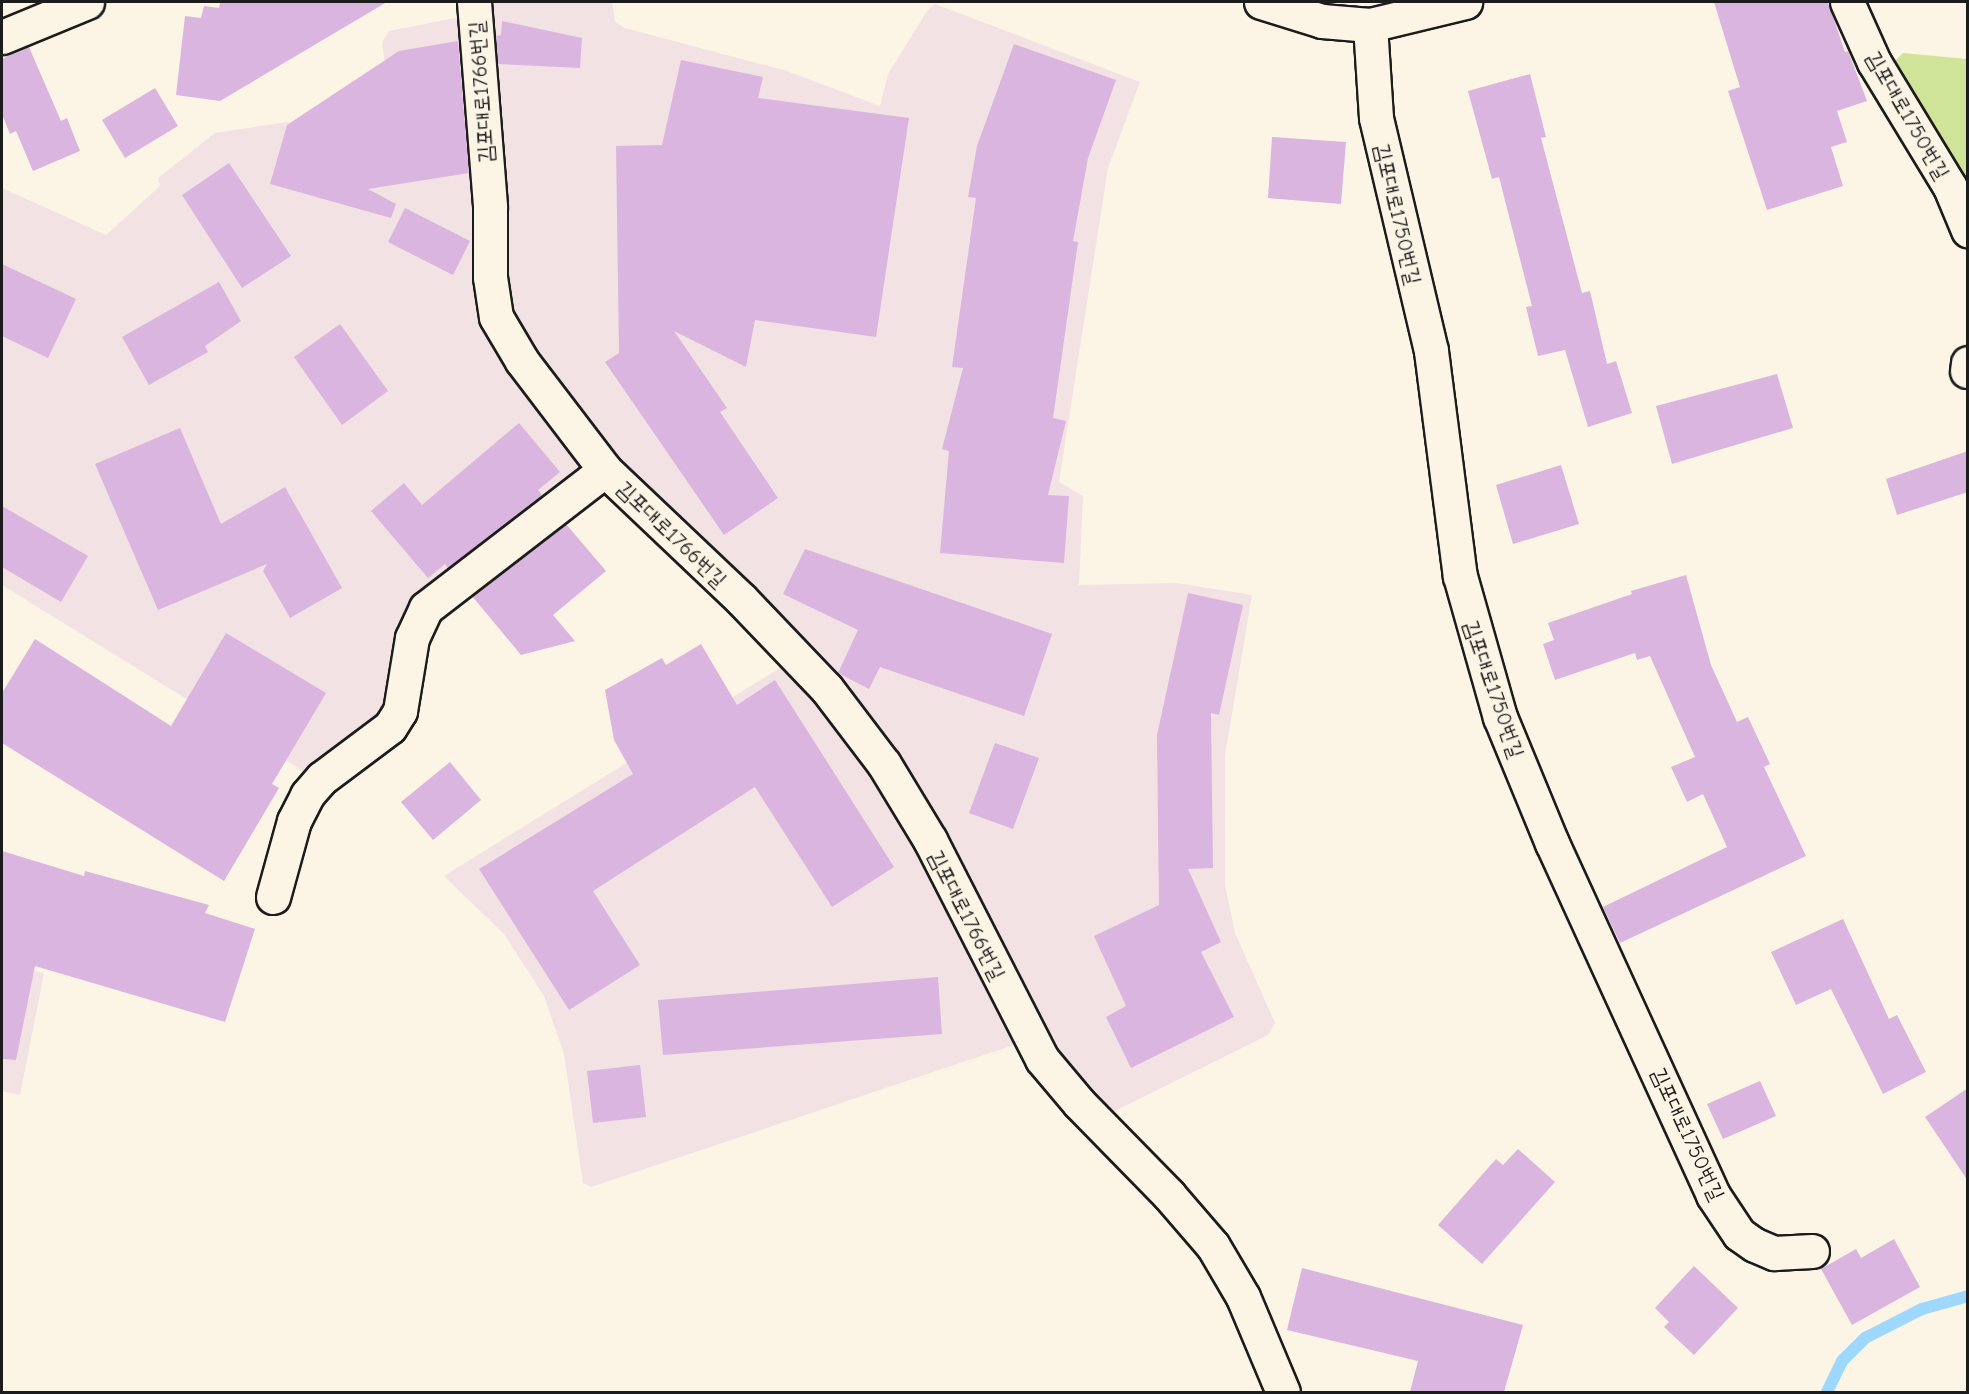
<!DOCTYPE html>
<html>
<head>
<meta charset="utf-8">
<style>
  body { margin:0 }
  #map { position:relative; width:1969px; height:1394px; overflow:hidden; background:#fcf5e5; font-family:"Comic Neue","Poor Story",sans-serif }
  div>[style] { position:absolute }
  .built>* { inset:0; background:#f2e2e3 }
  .green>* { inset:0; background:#cfe499 }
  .stream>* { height:12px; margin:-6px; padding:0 6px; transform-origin:6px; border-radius:6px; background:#9ed8fe }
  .building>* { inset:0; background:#dab5df }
  .roads { filter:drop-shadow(2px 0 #1c1c1c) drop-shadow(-2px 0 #1c1c1c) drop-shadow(0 2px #1c1c1c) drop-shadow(0 -2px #1c1c1c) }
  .minor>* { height:33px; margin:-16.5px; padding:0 16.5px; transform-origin:16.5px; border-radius:16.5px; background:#fcf5e5 }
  span { translate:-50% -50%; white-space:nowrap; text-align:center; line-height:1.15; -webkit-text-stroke:6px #fcf5e5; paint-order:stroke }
  .street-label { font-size:21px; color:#1c1c1c }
  .frame { position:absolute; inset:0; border:3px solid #1c1c1c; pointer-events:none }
</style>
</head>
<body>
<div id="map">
  <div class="built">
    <i style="clip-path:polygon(488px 2px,612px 2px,615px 22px,625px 28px,787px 71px,880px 106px,888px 74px,927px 11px,935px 4px,1140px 82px,1108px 168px,1059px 482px,1083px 496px,1079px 585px,1177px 583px,1252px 595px,1225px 755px,1225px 885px,1235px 933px,1275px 1023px,1268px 1035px,1113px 1112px,1102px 1111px,1059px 1063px,942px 841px,611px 458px,513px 320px)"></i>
    <i style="clip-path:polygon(460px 17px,464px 21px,480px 312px,488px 338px,508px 369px,580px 464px,577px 473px,415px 599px,397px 630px,386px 708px,308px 774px,2px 585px,2px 188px,106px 235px,160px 186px,158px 178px,215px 133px,287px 122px,379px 149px,396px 138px,382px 43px,389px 31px)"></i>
    <i style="clip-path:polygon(783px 666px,823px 708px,903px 824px,1017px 1044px,591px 1187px,583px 1183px,564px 1054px,544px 996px,504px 934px,444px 876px)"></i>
    <i style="clip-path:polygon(2px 965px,44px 973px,20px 1095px,2px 1091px)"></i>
  </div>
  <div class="green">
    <i style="clip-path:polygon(1903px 53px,1967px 59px,1967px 198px,1893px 63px)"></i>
  </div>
  <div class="stream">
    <i style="left:1827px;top:1392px;width:34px;rotate:-64deg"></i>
    <i style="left:1842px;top:1361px;width:33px;rotate:-45deg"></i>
    <i style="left:1865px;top:1338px;width:64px;rotate:-27deg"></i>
    <i style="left:1922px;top:1309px;width:48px;rotate:-15.8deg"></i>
  </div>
  <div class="building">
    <i style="clip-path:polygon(220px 2px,387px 2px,220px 101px,176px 95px,185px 16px,201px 18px,204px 6px,219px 8px)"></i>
    <i style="clip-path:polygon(1714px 2px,1828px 2px,1845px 52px,1848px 51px,1867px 101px,1837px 111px,1847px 142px,1831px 147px,1843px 186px,1767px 210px,1728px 91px,1740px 87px)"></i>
    <i style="clip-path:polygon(502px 21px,582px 38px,580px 68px,498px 64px,495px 36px,501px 35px)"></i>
    <i style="clip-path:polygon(458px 41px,469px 173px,368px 189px,396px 204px,391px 218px,270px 184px,287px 125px,399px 51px)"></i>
    <i style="clip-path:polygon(1014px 44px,1116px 80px,1088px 158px,1073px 241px,1078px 242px,1053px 418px,1066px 421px,1048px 495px,1069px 496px,1064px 563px,940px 553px,949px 451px,942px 449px,963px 368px,952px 367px,976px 198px,968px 197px,977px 146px)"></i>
    <i style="clip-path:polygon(29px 47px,61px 121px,67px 118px,80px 151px,33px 171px,16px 131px,10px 134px,2px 114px,2px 59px)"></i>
    <i style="clip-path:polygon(681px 60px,763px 77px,758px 98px,909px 118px,876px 337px,755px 320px,746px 367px,674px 331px,727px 408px,720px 412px,778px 498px,724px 535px,605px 362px,619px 353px,616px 146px,662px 145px)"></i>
    <i style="clip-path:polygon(1530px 74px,1546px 137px,1541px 138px,1582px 293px,1590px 291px,1607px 364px,1616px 361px,1632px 413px,1588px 427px,1565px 350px,1538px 356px,1526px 307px,1532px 306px,1499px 177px,1492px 179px,1468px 91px)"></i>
    <i style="clip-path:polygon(155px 88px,178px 126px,125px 158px,102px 120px)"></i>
    <i style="clip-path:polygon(1272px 137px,1346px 142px,1341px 204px,1268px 198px)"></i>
    <i style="clip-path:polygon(229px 163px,291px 256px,242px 288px,182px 195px)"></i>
    <i style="clip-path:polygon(405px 208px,470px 241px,453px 275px,388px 242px)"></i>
    <i style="clip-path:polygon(2px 264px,76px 299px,48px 358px,2px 336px)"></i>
    <i style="clip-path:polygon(219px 282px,241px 321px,205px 346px,208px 352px,149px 385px,122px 337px)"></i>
    <i style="clip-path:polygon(340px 324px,388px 391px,342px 425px,294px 357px)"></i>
    <i style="clip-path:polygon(1777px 374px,1793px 428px,1672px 464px,1656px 406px)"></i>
    <i style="clip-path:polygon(519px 423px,560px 472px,538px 490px,542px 495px,448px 568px,445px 564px,428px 578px,371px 511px,404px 483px,422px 505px)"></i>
    <i style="clip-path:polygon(180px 428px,221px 524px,285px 487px,342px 588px,290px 618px,263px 571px,267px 564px,158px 610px,95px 464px)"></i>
    <i style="clip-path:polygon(1968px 451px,1968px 492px,1897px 515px,1886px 479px)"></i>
    <i style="clip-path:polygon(1561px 465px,1579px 524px,1513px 544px,1496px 485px)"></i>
    <i style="clip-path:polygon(2px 506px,88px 556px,61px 602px,2px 567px)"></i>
    <i style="clip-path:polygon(566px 524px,606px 571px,553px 615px,575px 641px,521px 655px,472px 596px)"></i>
    <i style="clip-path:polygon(805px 549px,1052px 634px,1024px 716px,880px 667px,869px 689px,838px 673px,858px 630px,783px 594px)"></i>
    <i style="clip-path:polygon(1686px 575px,1711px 665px,1737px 722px,1748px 717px,1770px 764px,1764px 767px,1806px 856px,1620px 943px,1603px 907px,1727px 847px,1703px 794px,1687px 802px,1671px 767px,1695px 757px,1650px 656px,1637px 660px,1635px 653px,1555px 680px,1543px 644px,1554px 640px,1548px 623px,1632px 594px,1631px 591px)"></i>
    <i style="clip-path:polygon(1188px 593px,1243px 605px,1219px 715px,1211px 713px,1213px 868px,1188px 869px,1221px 942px,1201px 952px,1234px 1017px,1131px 1068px,1106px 1017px,1126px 1006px,1094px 936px,1159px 905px,1157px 735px)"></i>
    <i style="clip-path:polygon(226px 633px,326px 693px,272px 784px,279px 788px,224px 881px,2px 743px,2px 693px,35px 639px,171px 726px)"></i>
    <i style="clip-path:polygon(701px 644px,737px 705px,775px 680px,894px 867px,832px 907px,755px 787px,593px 891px,640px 965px,569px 1010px,479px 869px,633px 774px,614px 740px,605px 690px,662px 658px,666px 665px)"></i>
    <i style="clip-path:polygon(995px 743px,1039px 758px,1013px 829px,969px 813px)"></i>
    <i style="clip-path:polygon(450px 762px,481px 800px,433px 840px,401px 802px)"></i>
    <i style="clip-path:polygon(2px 851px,84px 876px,85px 871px,209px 905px,205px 913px,255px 929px,225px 1022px,35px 966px,16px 1060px,2px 1059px)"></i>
    <i style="clip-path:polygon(1843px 919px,1889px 1019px,1897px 1015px,1926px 1072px,1883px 1094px,1831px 989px,1796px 1005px,1771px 952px)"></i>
    <i style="clip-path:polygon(938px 977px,942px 1034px,663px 1055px,658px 1000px)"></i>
    <i style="clip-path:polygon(640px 1065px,646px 1117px,593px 1123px,587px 1071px)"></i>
    <i style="clip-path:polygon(1760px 1081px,1776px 1116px,1723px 1139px,1707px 1104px)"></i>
    <i style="clip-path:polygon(1968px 1088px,1968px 1181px,1925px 1117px)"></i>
    <i style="clip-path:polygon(1518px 1149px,1555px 1182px,1482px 1264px,1438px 1225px,1496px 1159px,1503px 1165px)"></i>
    <i style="clip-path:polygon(1894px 1239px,1920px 1287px,1852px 1325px,1821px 1269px,1856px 1249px,1861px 1258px)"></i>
    <i style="clip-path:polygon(1694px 1266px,1738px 1308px,1694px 1355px,1664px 1327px,1669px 1322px,1655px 1308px)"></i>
    <i style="clip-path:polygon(1302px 1268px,1523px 1325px,1504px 1392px,1410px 1392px,1418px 1361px,1287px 1330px)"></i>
  </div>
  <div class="roads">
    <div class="minor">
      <i style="left:474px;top:2px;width:206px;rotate:85.5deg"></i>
      <i style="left:490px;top:207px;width:70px;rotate:90deg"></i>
      <i style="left:490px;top:277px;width:40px;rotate:81.5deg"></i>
      <i style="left:496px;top:317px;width:51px;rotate:59.4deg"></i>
      <i style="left:522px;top:361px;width:137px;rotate:52.7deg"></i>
      <i style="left:605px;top:470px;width:187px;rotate:43.5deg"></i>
      <i style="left:741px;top:599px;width:124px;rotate:46.3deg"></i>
      <i style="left:827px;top:689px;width:94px;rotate:52.8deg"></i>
      <i style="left:884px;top:764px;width:89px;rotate:58.8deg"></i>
      <i style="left:930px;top:840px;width:246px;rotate:62.9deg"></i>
      <i style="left:1042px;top:1059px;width:57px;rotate:49.9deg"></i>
      <i style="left:1079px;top:1103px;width:129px;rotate:45.6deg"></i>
      <i style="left:1169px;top:1195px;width:67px;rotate:49.2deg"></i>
      <i style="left:1213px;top:1246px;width:59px;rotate:59.5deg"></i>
      <i style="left:1243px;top:1297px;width:103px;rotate:67.2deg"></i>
      <i style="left:1261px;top:2px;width:64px;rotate:17.3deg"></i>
      <i style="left:1322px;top:21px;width:48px;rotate:4.8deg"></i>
      <i style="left:1370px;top:25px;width:98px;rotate:-13.6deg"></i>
      <i style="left:1847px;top:2px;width:66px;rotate:65.8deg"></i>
      <i style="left:1874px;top:62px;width:146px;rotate:58.7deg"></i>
      <i style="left:1950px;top:187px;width:47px;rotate:67.3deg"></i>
      <i style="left:1370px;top:25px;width:93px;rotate:86.3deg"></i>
      <i style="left:1376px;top:118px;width:239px;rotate:76.7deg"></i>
      <i style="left:1431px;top:351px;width:227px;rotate:82.7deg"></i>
      <i style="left:1460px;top:576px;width:147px;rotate:74.2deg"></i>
      <i style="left:1500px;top:717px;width:136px;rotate:67.6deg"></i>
      <i style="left:1552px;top:843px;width:387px;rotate:65.4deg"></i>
      <i style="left:1713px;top:1195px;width:47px;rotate:56.3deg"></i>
      <i style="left:1739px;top:1234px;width:19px;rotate:35deg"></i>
      <i style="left:1755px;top:1245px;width:21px;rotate:23deg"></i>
      <i style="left:1774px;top:1253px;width:38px;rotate:-3deg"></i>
      <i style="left:2px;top:37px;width:92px;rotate:-22.4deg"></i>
      <i style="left:1967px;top:371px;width:8px;rotate:-83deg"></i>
      <i style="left:273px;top:897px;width:79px;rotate:-74.6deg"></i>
      <i style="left:294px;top:821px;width:29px;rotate:-63deg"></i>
      <i style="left:307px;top:795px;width:23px;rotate:-49deg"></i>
      <i style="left:322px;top:778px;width:85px;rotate:-36.9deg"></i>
      <i style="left:390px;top:727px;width:19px;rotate:-58deg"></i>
      <i style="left:400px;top:711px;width:74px;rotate:-80.7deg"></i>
      <i style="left:412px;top:638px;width:33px;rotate:-65deg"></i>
      <i style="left:426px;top:608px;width:226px;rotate:-37.6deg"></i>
    </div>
  </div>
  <div class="street-label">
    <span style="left:481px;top:92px;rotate:-94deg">김포대로1766번길</span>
    <span style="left:1908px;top:115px;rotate:60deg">김포대로1750번길</span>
    <span style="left:1398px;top:214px;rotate:77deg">김포대로1750번길</span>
    <span style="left:672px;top:534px;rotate:44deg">김포대로1766번길</span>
    <span style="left:1494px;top:689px;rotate:71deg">김포대로1750번길</span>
    <span style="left:967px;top:915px;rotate:63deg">김포대로1766번길</span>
    <span style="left:1688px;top:1134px;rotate:65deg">김포대로1750번길</span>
  </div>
  <div class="frame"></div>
</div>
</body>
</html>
